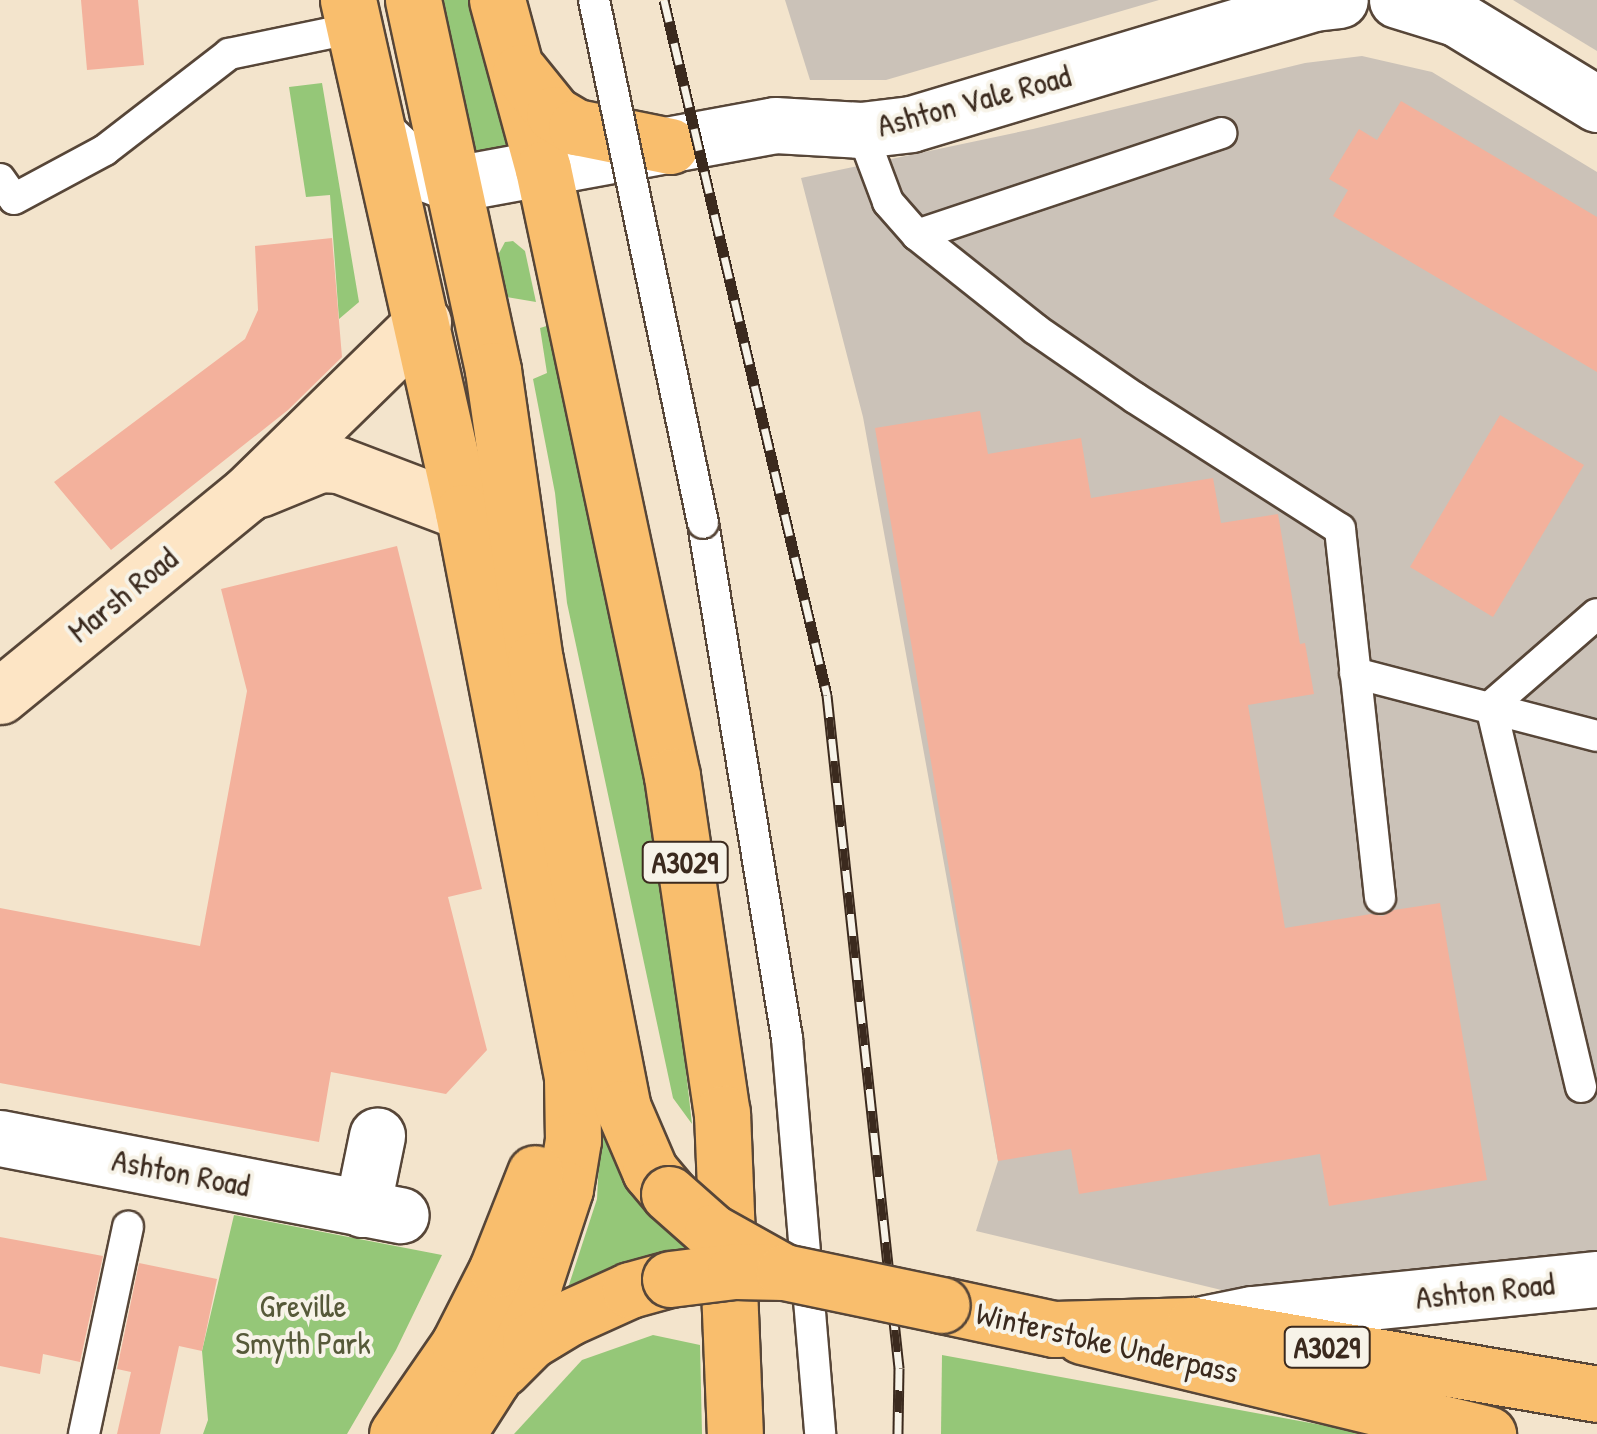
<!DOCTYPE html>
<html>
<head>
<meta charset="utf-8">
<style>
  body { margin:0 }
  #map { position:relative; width:1597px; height:1434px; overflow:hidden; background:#f3e4cc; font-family:"Patrick Hand",sans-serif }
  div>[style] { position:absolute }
  .industrial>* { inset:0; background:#cbc2b8 }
  .green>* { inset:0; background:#95c778 }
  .building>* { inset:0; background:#f3b19c }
  .roads { filter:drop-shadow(2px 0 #574638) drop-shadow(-2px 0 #574638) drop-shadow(0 2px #574638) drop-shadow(0 -2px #574638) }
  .lane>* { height:30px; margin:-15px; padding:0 15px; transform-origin:15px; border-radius:15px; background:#fff }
  .street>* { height:55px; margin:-27.5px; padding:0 27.5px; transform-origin:27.5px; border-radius:27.5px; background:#fff }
  .secondary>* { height:55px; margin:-27.5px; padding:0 27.5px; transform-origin:27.5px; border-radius:27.5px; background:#fde5c5 }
  .primary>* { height:55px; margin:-27.5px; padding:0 27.5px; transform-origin:27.5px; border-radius:27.5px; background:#f9be6d }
  .highway>* { height:55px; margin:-27.5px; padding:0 27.5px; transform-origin:27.5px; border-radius:27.5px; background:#f9be6d }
  .rail>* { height:11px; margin-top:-5.5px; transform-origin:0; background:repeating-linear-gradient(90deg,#f7f3e8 0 22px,#3b2a1e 0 44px); box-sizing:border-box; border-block:2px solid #3b2a1e }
  .bridges { filter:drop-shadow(2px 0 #574638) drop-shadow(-2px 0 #574638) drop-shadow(0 2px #574638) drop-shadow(0 -2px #574638) }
  .lane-bridge>* { height:30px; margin:-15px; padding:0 15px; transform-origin:15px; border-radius:15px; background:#fff }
  .highway-bridge>* { height:55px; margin:-27.5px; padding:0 27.5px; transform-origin:27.5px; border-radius:27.5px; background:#f9be6d }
  span { translate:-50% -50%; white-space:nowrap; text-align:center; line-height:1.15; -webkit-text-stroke:8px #f7f3e8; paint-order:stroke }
  .shield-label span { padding:2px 8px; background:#f7f3e8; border:2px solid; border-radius:8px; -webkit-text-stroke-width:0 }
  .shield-label { font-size:30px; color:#3b2a1e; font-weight:700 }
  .street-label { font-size:32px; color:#3b2a1e }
  .park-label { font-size:32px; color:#565939 }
</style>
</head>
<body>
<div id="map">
  <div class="industrial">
    <i style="clip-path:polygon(785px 0,1159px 0,886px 80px,810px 80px)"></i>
    <i style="clip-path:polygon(1513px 0,1597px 0,1597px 51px)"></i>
    <i style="clip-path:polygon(1362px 56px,1432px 72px,1597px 172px,1597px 1266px,1234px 1293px,976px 1231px,998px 1161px,863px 417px,801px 178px,1033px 129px,1305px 63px)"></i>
  </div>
  <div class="green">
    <i style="clip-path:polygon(442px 0,472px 0,507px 147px,487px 158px,470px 151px,444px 46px)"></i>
    <i style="clip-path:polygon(322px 83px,359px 302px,339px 319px,330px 195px,306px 197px,289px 87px)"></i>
    <i style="clip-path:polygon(513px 241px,525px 251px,536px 302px,501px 296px,498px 255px,505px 242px)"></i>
    <i style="clip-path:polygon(553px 324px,653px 781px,692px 1124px,673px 1098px,567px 603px,555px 493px,533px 379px,547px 373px,540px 328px)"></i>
    <i style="clip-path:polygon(603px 1081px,709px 1247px,659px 1253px,618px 1267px,565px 1297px,597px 1199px)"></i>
    <i style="clip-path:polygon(234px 1215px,442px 1255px,396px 1350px,347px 1434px,203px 1434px,208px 1420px,202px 1351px)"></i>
    <i style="clip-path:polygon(653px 1335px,700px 1345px,702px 1434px,514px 1434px,582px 1360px)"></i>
    <i style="clip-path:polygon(942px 1355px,1370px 1434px,941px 1434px)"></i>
  </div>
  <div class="building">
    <i style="clip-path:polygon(81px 0,138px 0,144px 65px,87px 70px)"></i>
    <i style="clip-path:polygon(1401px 101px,1597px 217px,1597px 372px,1333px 216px,1348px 190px,1329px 179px,1359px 129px,1377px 140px)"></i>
    <i style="clip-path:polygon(332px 238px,342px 357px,288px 410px,111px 550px,54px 482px,245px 339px,258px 310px,255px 246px)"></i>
    <i style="clip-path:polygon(980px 411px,988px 454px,1081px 438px,1091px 498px,1213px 478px,1221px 523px,1278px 514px,1300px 644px,1305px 643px,1314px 694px,1248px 705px,1285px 928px,1371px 914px,1383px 916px,1394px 910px,1440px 903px,1487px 1180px,1329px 1206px,1320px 1154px,1079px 1194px,1071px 1149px,998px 1161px,875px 428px)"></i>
    <i style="clip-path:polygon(1500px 415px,1584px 465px,1493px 617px,1410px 567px)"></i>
    <i style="clip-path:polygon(397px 546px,482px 889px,448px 897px,487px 1050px,446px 1094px,331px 1072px,319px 1142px,0 1083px,0 908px,200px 946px,247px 691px,221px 589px)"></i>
    <i style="clip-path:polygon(0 1237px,103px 1256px,80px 1362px,43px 1354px,40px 1374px,0 1366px)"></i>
    <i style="clip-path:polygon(139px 1263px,217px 1279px,202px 1351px,179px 1346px,160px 1434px,117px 1434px,131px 1372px,117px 1369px)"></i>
  </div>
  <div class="roads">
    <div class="lane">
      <i style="left:861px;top:130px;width:77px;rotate:69.4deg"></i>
      <i style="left:888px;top:202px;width:44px;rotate:48.7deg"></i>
      <i style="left:917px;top:235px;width:321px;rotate:-18.5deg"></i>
      <i style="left:0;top:179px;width:24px;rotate:55deg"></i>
      <i style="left:14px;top:199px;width:103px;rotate:-28.3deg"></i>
      <i style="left:105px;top:150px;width:157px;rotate:-37.7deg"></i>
      <i style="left:229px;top:54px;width:129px;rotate:-11.7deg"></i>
      <i style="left:917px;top:235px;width:151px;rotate:38.5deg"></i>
      <i style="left:1035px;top:329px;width:121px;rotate:34.6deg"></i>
      <i style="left:1135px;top:398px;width:243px;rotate:32.6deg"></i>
      <i style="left:1340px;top:529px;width:371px;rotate:83.8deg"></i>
      <i style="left:703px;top:523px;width:522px;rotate:80.74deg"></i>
      <i style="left:787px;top:1038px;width:397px;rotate:85.2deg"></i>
      <i style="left:1355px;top:673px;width:250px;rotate:14.6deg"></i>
      <i style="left:1581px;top:1087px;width:391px;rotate:-103.3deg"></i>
      <i style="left:1491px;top:706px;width:140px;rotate:-41deg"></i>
      <i style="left:84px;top:1434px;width:212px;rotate:-78deg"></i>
    </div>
    <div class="street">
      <i style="left:1397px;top:0;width:62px;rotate:17deg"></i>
      <i style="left:1456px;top:18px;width:165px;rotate:31.4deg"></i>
      <i style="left:380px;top:137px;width:47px;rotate:43.3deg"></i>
      <i style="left:414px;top:169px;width:43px;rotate:20.6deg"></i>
      <i style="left:454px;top:184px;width:326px;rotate:-10.4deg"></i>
      <i style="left:775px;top:125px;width:86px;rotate:3.3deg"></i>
      <i style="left:861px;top:130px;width:50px;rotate:-6.8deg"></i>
      <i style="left:911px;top:124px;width:421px;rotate:-16.7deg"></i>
      <i style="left:1314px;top:3px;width:26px;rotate:-7deg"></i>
      <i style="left:0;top:1138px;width:408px;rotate:10.9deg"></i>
      <i style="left:362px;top:1209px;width:75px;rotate:-78.4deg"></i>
      <i style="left:1203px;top:1324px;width:50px;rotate:-11.5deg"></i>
      <i style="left:1252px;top:1314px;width:347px;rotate:-5.8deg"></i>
    </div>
    <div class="secondary">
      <i style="left:259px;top:489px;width:66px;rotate:-22.3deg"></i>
      <i style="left:320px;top:464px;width:19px;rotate:3deg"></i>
      <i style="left:339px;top:465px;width:133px;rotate:20.8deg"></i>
      <i style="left:0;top:696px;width:319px;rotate:-39.3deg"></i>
      <i style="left:247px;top:494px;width:246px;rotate:-44.3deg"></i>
    </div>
    <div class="primary">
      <i style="left:1082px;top:1336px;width:418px;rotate:13.6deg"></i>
    </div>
    <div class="highway">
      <i style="left:348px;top:0;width:525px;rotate:77.34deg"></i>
      <i style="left:463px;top:512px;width:575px;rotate:79.08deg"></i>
      <i style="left:572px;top:1077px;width:63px;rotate:89.1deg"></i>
      <i style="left:573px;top:1140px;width:50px;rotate:99.3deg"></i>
      <i style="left:565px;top:1189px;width:100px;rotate:108.1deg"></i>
      <i style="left:534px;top:1284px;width:103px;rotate:113.6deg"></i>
      <i style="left:493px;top:1378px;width:67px;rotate:122.7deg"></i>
      <i style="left:413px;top:0;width:379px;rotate:77.8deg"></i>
      <i style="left:493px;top:370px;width:293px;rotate:81.8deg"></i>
      <i style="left:535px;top:660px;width:457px;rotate:78.9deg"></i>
      <i style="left:623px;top:1108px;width:69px;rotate:66.8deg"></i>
      <i style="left:650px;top:1171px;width:30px;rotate:50deg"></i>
      <i style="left:497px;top:0;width:175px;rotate:74.8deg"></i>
      <i style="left:543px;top:169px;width:621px;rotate:78deg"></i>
      <i style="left:672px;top:776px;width:341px;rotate:81.6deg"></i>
      <i style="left:722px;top:1113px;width:321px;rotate:87.7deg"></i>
      <i style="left:520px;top:72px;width:54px;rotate:51deg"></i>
      <i style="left:554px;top:114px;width:26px;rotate:31deg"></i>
      <i style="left:576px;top:127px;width:96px;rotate:11.4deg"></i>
      <i style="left:942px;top:1305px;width:115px;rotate:12.1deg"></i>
      <i style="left:1054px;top:1329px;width:140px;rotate:-1.6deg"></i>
      <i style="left:1194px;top:1325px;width:409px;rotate:9.7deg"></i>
      <i style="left:502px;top:1369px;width:40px;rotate:-45deg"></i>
      <i style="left:530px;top:1341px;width:44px;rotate:-31.2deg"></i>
      <i style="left:568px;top:1318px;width:68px;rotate:-24.3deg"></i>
      <i style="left:630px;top:1290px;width:41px;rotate:-15.4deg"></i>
      <i style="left:397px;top:1434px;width:109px;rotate:-55.4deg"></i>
      <i style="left:459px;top:1344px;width:84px;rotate:-63.1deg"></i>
      <i style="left:497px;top:1269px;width:103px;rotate:-68.4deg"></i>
    </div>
  </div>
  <div class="rail">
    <i style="left:664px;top:0;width:714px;rotate:76.8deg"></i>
    <i style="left:827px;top:695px;width:677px;rotate:83.89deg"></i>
    <i style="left:899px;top:1368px;width:66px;rotate:90.9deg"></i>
  </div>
  <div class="bridges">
    <div class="lane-bridge">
      <i style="left:594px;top:0;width:534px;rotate:78.23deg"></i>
    </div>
    <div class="highway-bridge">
      <i style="left:669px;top:1194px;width:57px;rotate:41.5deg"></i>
      <i style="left:712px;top:1232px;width:80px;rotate:29.1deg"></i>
      <i style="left:670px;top:1279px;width:65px;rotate:-7deg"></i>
      <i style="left:735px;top:1271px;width:49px;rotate:1.2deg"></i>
      <i style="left:784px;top:1272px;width:161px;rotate:11.8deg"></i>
    </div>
  </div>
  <div class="shield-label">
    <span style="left:685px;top:862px">A3029</span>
    <span style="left:1327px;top:1347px">A3029</span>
  </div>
  <div class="street-label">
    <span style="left:974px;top:101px;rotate:-15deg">Ashton Vale Road</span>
    <span style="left:123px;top:595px;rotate:-39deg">Marsh Road</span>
    <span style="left:181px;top:1173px;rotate:11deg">Ashton Road</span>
    <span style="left:1485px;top:1291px;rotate:-6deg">Ashton Road</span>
    <span style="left:1107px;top:1343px;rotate:13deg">Winterstoke Underpass</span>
  </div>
  <div class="park-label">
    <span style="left:303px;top:1325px">Greville<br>Smyth Park</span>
  </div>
</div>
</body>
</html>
